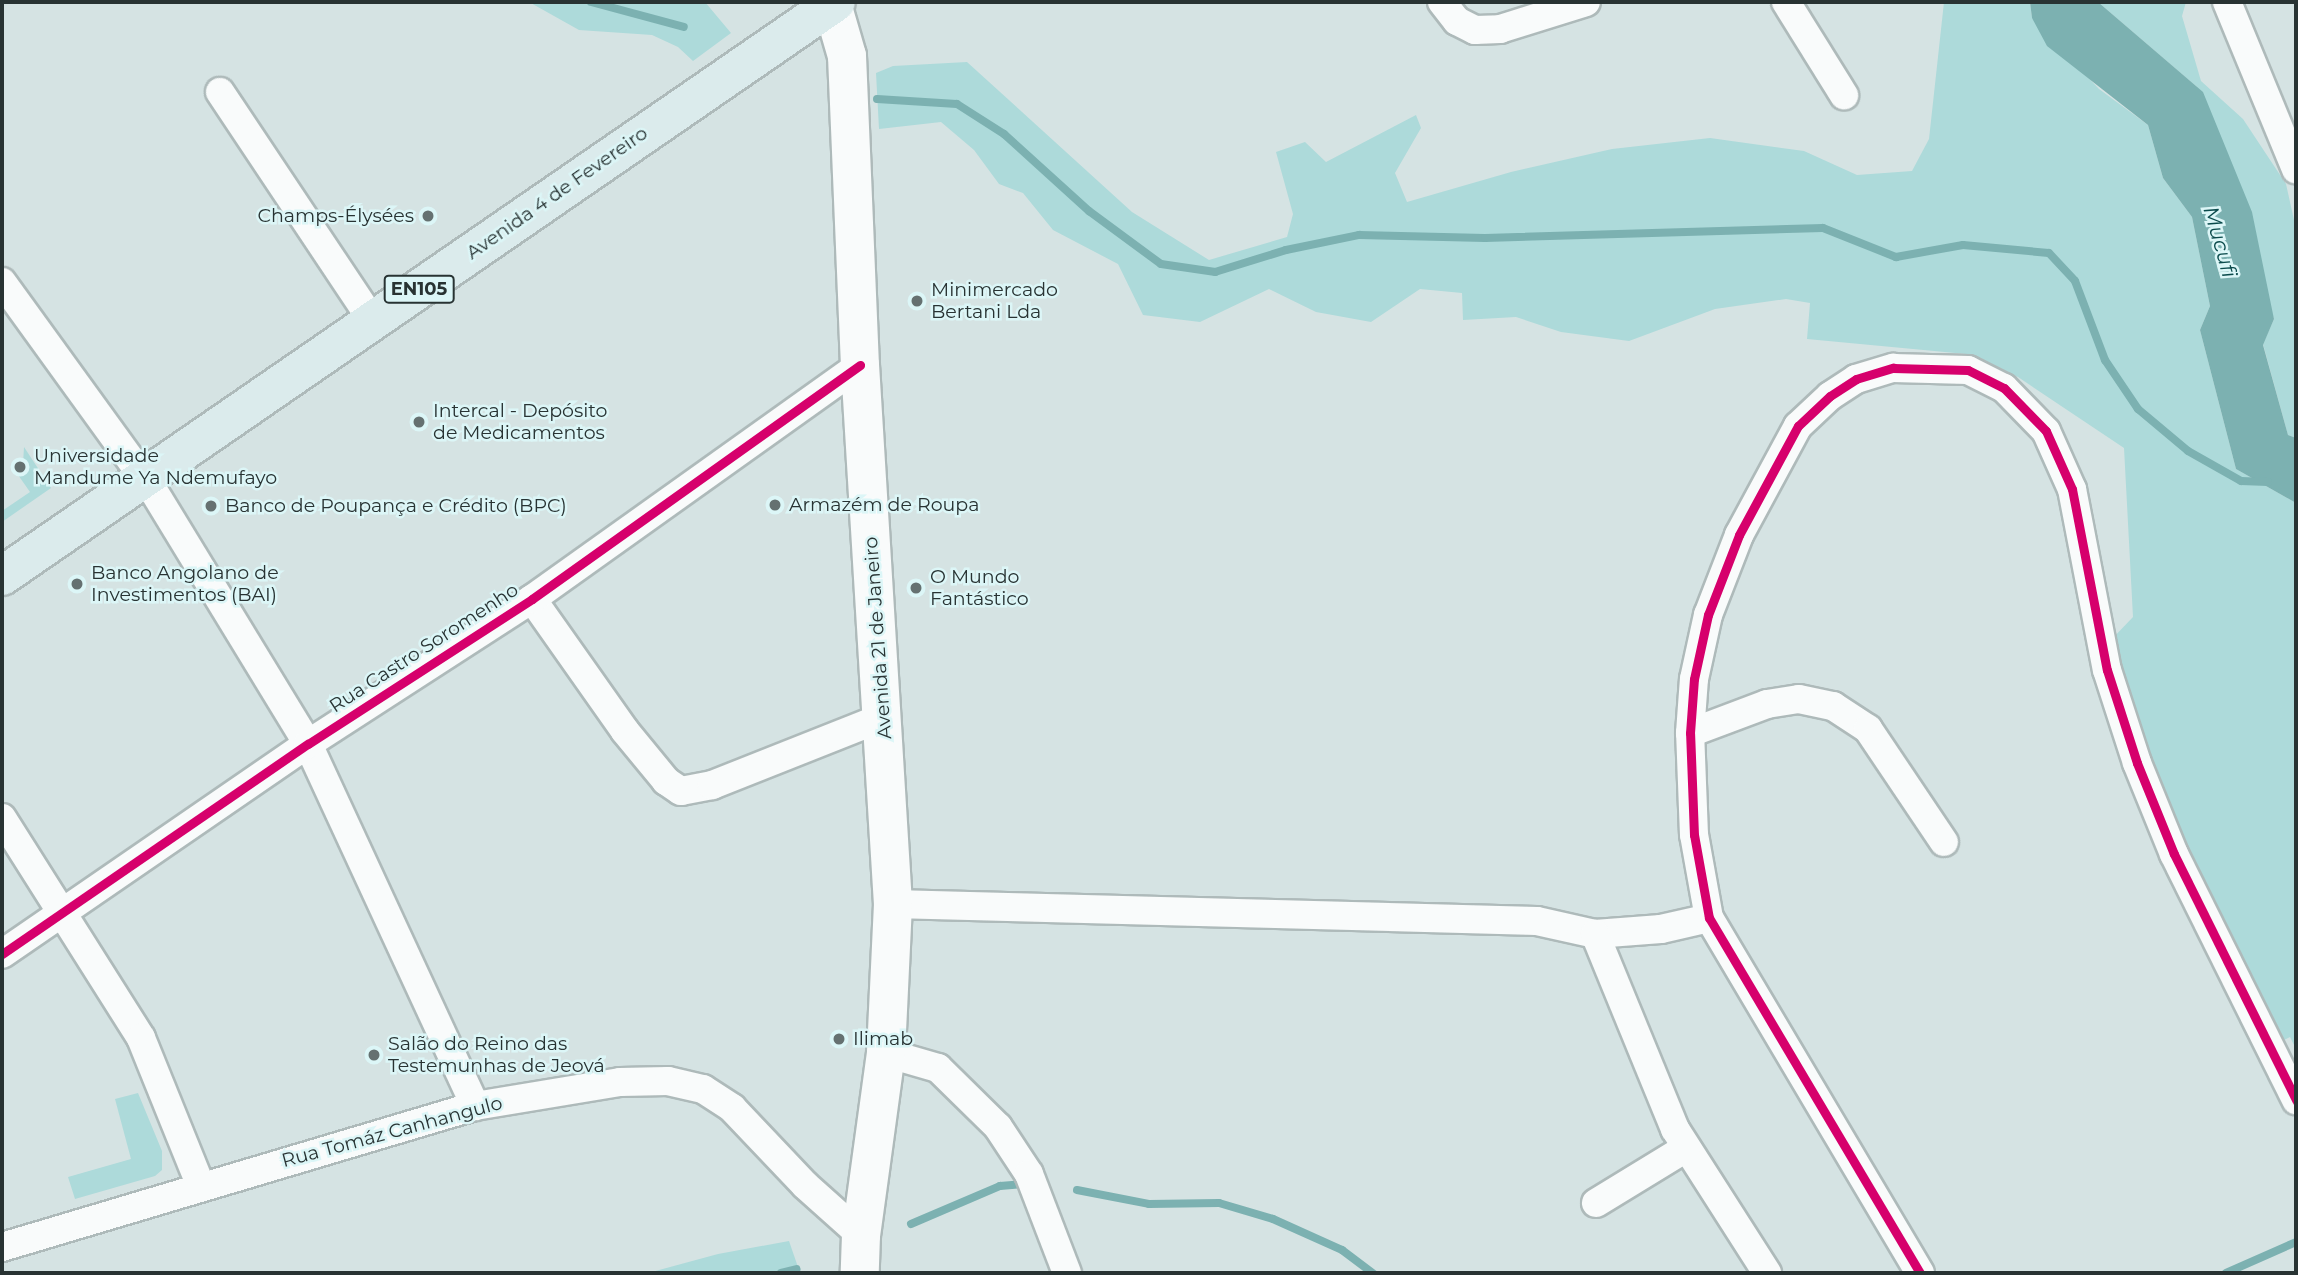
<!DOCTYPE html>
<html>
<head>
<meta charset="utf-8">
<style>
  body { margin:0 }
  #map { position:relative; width:2298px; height:1275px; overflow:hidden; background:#d5e3e3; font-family:Montserrat,sans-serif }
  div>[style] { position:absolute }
  .green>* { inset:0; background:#addada }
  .water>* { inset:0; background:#7cb1b1 }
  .stream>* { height:8px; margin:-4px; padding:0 4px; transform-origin:4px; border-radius:4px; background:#7cb1b1 }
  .roads { filter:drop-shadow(2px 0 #aebaba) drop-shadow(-2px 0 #aebaba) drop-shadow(0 2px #aebaba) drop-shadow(0 -2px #aebaba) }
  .street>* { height:28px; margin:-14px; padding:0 14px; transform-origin:14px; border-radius:14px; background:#f9fbfb }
  .secondary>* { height:38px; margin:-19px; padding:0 19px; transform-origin:19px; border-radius:19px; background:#f9fbfb }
  .primary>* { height:38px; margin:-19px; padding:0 19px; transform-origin:19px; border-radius:19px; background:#dbebec }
  .cycleway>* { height:9px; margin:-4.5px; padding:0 4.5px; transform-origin:4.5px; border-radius:4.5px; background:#d6006c }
  .dots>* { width:19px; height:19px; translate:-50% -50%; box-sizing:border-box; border:4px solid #dcf6f7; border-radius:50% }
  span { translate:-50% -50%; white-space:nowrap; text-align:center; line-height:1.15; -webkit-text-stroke:5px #dcf6f7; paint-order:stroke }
  .shield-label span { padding:2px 5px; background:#dcf6f7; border:2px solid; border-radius:5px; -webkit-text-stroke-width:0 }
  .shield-label { font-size:18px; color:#283333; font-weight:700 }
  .street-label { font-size:19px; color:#283333 }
  .poi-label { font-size:19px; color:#283333 }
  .right { translate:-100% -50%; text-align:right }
  .left { translate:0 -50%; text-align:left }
  .water-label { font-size:21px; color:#0b4b4c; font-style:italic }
  .frame { position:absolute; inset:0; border:4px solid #283333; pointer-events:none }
</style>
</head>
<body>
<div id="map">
  <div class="green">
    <i style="clip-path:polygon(529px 2px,705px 2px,731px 33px,693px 61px,678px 47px,652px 35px,579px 30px)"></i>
    <i style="clip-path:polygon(1944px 2px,2030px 2px,2032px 18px,2099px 89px,2148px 125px,2163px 178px,2192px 217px,2210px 306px,2200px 330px,2236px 469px,2296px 503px,2296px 1049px,2290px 1037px,2278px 1043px,2174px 854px,2111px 640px,2133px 617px,2124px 448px,2018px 377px,1966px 354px,1807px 339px,1810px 303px,1786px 299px,1715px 309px,1629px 341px,1561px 332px,1516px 317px,1463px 320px,1462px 293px,1420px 289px,1371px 322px,1316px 312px,1269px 289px,1200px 322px,1143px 315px,1118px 264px,1053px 230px,1023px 193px,999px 184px,974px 150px,941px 122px,879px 129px,876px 73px,893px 66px,967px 62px,1132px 212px,1209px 260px,1287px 237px,1293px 214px,1276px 152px,1305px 142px,1326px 162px,1416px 115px,1421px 128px,1395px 173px,1407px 202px,1511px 172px,1612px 149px,1710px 138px,1804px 151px,1857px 175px,1912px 171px,1929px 139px)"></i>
    <i style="clip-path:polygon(2098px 2px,2186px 2px,2182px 16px,2201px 81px,2243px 119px,2286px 184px,2296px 229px,2296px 438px,2288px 435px,2263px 344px,2274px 319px,2197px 87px)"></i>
    <i style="clip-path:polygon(24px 447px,51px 488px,2px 522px,2px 511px,30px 492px,16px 472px,23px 464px)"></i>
    <i style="clip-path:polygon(138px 1093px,162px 1151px,162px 1170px,155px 1176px,75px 1199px,68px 1177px,131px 1159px,115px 1099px)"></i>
    <i style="clip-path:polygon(789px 1241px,800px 1273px,648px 1273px,718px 1254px)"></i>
  </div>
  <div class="water">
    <i style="clip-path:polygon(2030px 2px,2098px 2px,2203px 92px,2252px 212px,2274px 319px,2263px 345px,2288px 435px,2296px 438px,2296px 503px,2236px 469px,2200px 330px,2210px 306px,2192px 217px,2163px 178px,2148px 125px,2047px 46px,2032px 18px)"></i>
  </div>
  <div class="stream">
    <i style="left:591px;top:2px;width:96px;rotate:15deg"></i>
    <i style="left:877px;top:99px;width:80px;rotate:3.6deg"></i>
    <i style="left:957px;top:104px;width:56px;rotate:32.6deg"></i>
    <i style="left:1004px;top:134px;width:115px;rotate:42.2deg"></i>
    <i style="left:1089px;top:211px;width:89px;rotate:36.4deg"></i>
    <i style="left:1161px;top:264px;width:55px;rotate:8.4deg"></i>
    <i style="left:1215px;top:272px;width:74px;rotate:-17.2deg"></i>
    <i style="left:1286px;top:250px;width:75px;rotate:-11.6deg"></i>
    <i style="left:1359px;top:235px;width:126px;rotate:1.4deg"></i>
    <i style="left:1485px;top:238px;width:338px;rotate:-1.7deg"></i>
    <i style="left:1823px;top:228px;width:79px;rotate:21.7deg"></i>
    <i style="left:1896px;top:257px;width:68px;rotate:-10.2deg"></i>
    <i style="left:1963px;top:245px;width:86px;rotate:5.3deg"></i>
    <i style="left:2049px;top:253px;width:38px;rotate:47deg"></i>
    <i style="left:2075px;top:281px;width:85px;rotate:69.2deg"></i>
    <i style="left:2105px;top:360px;width:59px;rotate:56deg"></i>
    <i style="left:2138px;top:409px;width:65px;rotate:40deg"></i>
    <i style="left:2188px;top:451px;width:61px;rotate:29.5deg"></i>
    <i style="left:2241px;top:481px;width:27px;rotate:2deg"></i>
    <i style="left:1077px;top:1190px;width:73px;rotate:11deg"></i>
    <i style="left:1149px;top:1204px;width:70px;rotate:-0.8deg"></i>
    <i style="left:1219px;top:1203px;width:56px;rotate:16.5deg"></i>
    <i style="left:1273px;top:1219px;width:76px;rotate:24.2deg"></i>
    <i style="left:1342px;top:1250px;width:39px;rotate:37deg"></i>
    <i style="left:911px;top:1224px;width:97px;rotate:-23.1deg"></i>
    <i style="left:1000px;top:1186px;width:25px;rotate:-5deg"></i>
    <i style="left:781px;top:1273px;width:16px;rotate:-14deg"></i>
    <i style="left:2226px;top:1273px;width:77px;rotate:-23.9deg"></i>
  </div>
  <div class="roads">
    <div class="street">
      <i style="left:1442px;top:2px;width:24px;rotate:52deg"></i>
      <i style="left:1457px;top:21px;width:20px;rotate:27deg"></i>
      <i style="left:1475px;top:30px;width:25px;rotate:-2deg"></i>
      <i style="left:1500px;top:29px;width:90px;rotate:-17.4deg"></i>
      <i style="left:1786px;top:2px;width:110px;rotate:58.1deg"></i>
      <i style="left:2227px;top:2px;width:181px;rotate:67.6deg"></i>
      <i style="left:220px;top:92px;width:256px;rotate:56.3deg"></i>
      <i style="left:2px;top:282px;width:223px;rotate:54.1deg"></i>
      <i style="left:145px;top:477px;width:313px;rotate:58.6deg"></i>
      <i style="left:308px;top:744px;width:399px;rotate:65.2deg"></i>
      <i style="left:532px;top:599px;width:161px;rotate:54.8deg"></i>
      <i style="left:625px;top:731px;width:65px;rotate:50.6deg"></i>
      <i style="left:666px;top:781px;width:18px;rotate:34deg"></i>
      <i style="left:681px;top:791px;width:32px;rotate:-11deg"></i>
      <i style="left:712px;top:785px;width:185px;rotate:-21.6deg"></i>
      <i style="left:1690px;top:733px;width:82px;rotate:-20.6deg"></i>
      <i style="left:1767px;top:704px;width:32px;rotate:-9deg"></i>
      <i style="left:1799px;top:699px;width:35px;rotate:12deg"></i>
      <i style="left:1833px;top:706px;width:42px;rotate:33.3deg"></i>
      <i style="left:1868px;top:729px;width:136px;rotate:56.1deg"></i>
      <i style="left:2px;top:818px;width:260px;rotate:57.7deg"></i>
      <i style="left:141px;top:1038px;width:157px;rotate:68deg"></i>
      <i style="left:893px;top:904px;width:644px;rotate:1.51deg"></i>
      <i style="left:1537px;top:921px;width:59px;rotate:12.6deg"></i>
      <i style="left:1595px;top:934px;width:66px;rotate:-4.3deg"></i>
      <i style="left:1661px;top:929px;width:49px;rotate:-12.9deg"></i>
      <i style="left:1595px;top:934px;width:211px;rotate:67.7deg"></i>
      <i style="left:1675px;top:1129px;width:171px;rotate:57.4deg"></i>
      <i style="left:2px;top:954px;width:371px;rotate:-34.5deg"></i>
      <i style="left:308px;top:744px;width:267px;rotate:-32.9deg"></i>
      <i style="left:532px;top:599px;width:403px;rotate:-35.5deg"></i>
      <i style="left:886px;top:1053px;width:54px;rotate:16.1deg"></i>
      <i style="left:938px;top:1068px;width:84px;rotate:44.5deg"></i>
      <i style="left:998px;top:1127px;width:56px;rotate:56.6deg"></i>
      <i style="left:1029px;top:1174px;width:106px;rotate:69deg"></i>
      <i style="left:1596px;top:1203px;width:105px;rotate:-31.4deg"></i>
      <i style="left:2px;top:1247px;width:494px;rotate:-16.6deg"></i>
      <i style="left:475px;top:1106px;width:147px;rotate:-9.4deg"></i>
      <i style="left:620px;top:1082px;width:48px;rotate:-1.2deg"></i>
      <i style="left:668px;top:1081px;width:36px;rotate:13deg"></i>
      <i style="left:703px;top:1089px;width:35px;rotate:33deg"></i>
      <i style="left:732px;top:1108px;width:106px;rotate:46.5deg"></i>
      <i style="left:805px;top:1185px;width:75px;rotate:41.8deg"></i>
      <i style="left:1920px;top:1273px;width:413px;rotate:-120.7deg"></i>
      <i style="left:1709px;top:918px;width:84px;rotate:-100.2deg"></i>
      <i style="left:1694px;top:835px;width:102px;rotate:-92.2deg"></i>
      <i style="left:1690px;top:733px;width:54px;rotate:-85.8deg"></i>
      <i style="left:1694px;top:679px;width:66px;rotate:-77.7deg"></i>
      <i style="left:1708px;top:615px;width:86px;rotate:-68.8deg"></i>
      <i style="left:1739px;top:535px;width:124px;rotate:-61.6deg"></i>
      <i style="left:1798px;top:426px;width:44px;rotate:-43.2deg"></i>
      <i style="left:1830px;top:396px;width:31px;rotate:-33deg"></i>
      <i style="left:1856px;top:379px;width:39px;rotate:-17deg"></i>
      <i style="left:1893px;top:368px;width:75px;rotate:1.5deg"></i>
      <i style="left:1968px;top:370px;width:40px;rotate:26.6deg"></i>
      <i style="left:2004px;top:388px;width:60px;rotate:45.7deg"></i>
      <i style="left:2046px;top:431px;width:64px;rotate:65.9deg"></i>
      <i style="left:2072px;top:489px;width:184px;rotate:79.1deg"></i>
      <i style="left:2107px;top:670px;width:98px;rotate:72.1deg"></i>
      <i style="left:2137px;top:763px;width:98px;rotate:67.9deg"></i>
      <i style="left:2174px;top:854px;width:275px;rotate:63.6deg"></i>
    </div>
    <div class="secondary">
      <i style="left:832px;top:4px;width:54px;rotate:73.9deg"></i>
      <i style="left:847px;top:56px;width:309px;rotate:87.6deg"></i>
      <i style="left:860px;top:365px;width:540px;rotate:86.5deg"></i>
      <i style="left:893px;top:904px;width:149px;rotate:92.7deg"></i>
      <i style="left:886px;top:1053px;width:184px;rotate:97.8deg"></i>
      <i style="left:861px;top:1235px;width:38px;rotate:92deg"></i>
    </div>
    <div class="primary">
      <i style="left:2px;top:576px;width:1012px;rotate:-34.54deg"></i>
    </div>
  </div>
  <div class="cycleway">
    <i style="left:2px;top:954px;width:371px;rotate:-34.5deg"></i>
    <i style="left:308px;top:744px;width:267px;rotate:-32.9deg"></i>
    <i style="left:532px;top:599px;width:403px;rotate:-35.5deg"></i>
    <i style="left:1920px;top:1273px;width:413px;rotate:-120.7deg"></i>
    <i style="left:1709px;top:918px;width:84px;rotate:-100.2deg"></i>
    <i style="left:1694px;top:835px;width:102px;rotate:-92.2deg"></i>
    <i style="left:1690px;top:733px;width:54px;rotate:-85.8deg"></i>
    <i style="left:1694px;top:679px;width:66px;rotate:-77.7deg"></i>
    <i style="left:1708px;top:615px;width:86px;rotate:-68.8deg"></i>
    <i style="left:1739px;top:535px;width:124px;rotate:-61.6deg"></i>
    <i style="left:1798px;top:426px;width:44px;rotate:-43.2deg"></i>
    <i style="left:1830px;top:396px;width:31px;rotate:-33deg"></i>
    <i style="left:1856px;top:379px;width:39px;rotate:-17deg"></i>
    <i style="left:1893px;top:368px;width:75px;rotate:1.5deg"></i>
    <i style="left:1968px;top:370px;width:40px;rotate:26.6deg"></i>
    <i style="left:2004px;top:388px;width:60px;rotate:45.7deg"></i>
    <i style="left:2046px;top:431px;width:64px;rotate:65.9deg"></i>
    <i style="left:2072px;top:489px;width:184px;rotate:79.1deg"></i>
    <i style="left:2107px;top:670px;width:98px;rotate:72.1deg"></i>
    <i style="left:2137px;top:763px;width:98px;rotate:67.9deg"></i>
    <i style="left:2174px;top:854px;width:275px;rotate:63.6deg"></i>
  </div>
  <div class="dots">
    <i style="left:428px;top:216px;background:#657171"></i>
    <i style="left:917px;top:301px;background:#657171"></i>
    <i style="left:419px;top:422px;background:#657171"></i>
    <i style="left:20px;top:467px;background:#657171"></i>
    <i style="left:775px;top:505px;background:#657171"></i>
    <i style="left:211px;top:506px;background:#657171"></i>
    <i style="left:77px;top:584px;background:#657171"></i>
    <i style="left:916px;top:588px;background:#657171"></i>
    <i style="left:839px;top:1039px;background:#657171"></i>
    <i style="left:374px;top:1055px;background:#657171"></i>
  </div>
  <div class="shield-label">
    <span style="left:419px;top:289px">EN105</span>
  </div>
  <div class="street-label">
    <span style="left:557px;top:193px;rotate:-35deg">Avenida 4 de Fevereiro</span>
    <span style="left:878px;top:638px;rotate:-94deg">Avenida 21 de Janeiro</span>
    <span style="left:424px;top:648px;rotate:-33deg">Rua Castro Soromenho</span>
    <span style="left:392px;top:1132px;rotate:-15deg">Rua Tomáz Canhangulo</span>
  </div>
  <div class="poi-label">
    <span class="right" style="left:414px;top:216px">Champs-Élysées</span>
    <span class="left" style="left:931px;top:301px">Minimercado<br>Bertani Lda</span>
    <span class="left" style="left:433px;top:422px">Intercal - Depósito<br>de Medicamentos</span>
    <span class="left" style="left:34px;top:467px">Universidade<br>Mandume Ya Ndemufayo</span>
    <span class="left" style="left:789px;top:505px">Armazém de Roupa</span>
    <span class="left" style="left:225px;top:506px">Banco de Poupança e Crédito (BPC)</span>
    <span class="left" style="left:91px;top:584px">Banco Angolano de<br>Investimentos (BAI)</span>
    <span class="left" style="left:930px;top:588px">O Mundo<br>Fantástico</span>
    <span class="left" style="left:853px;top:1039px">Ilimab</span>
    <span class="left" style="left:388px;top:1055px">Salão do Reino das<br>Testemunhas de Jeová</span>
  </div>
  <div class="water-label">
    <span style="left:2220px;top:242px;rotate:74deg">Mucufi</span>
  </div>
  <div class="frame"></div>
</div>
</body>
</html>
